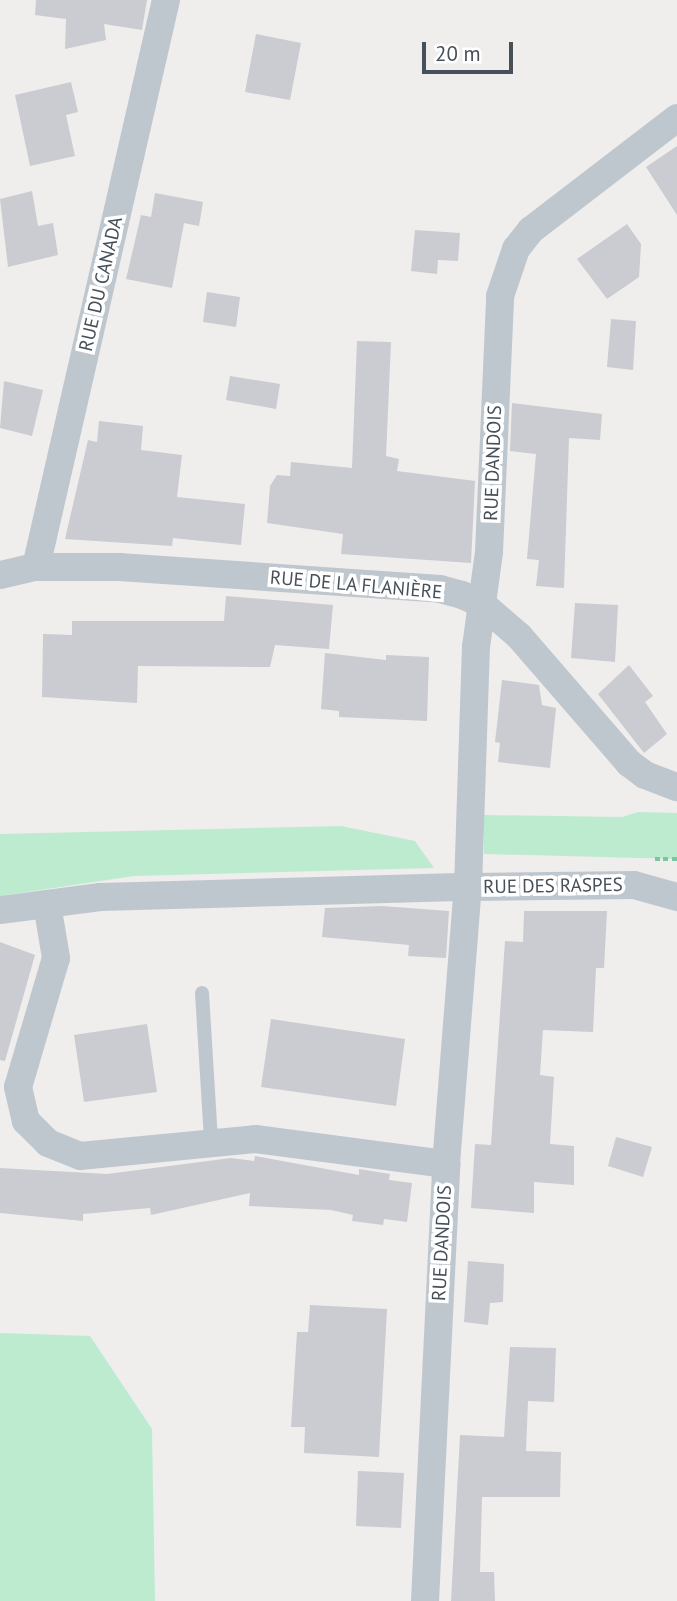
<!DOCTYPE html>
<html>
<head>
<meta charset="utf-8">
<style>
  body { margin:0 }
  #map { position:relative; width:677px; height:1601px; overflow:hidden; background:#f0eded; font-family:"PT Sans",sans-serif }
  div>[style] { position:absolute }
  .green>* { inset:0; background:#bdebd0 }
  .building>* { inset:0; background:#caccd1 }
  .path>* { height:4.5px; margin-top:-2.25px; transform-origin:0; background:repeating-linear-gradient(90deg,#78c6a2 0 5px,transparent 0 8.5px) }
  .service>* { height:14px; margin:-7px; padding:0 7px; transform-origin:7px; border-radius:7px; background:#bfc7ce }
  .minor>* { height:28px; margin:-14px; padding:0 14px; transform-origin:14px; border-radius:14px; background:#bfc7ce }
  span { translate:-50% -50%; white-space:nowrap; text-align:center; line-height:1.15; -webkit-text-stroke:7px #fff; paint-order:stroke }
  .street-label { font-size:19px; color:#475059 }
  .scale { position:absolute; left:422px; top:42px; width:91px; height:32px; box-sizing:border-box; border:4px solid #475059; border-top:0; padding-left:9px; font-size:21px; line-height:24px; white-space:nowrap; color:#475059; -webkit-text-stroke:5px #fff; paint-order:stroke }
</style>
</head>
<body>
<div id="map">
  <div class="green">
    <i style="clip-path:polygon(638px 812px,677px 813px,677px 859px,484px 854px,484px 815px,622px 817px)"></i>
    <i style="clip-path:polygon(341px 826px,415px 841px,434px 868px,134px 876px,0 896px,0 834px)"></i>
    <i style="clip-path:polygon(0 1333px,90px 1336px,152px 1429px,155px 1601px,0 1601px)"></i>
  </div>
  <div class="building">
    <i style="clip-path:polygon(36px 0,147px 0,142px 30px,104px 24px,106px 40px,65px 49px,66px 19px,35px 15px)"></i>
    <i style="clip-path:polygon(256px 34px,301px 43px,290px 100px,245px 92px)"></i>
    <i style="clip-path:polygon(71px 82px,78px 112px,66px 115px,75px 156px,30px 166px,15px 95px)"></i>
    <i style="clip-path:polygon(677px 146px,677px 215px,646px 167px)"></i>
    <i style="clip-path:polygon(32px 191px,38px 226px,53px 223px,58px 255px,8px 267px,0 199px)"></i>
    <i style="clip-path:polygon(155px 193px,203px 202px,199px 226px,184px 223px,172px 288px,126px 279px,141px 215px,151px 217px)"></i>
    <i style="clip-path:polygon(627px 224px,641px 244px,639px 277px,607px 299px,577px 259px)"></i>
    <i style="clip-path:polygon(415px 230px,460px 233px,458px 261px,438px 260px,437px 274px,411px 271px)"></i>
    <i style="clip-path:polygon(207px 292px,240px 297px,236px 327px,203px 322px)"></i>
    <i style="clip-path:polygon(611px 319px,636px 321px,633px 370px,607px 367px)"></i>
    <i style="clip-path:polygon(357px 341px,391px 342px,386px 456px,399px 459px,397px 471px,475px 481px,471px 563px,341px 554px,343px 534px,267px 523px,270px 486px,277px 475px,290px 476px,291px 462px,352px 468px)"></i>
    <i style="clip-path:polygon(230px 376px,280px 384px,276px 409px,226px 400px)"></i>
    <i style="clip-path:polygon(4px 381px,43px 390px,32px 436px,0 428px)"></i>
    <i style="clip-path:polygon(512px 403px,602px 414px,600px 440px,569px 438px,564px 588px,536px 586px,539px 560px,527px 559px,536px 454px,510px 451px)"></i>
    <i style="clip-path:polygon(99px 421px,143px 426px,141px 450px,182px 455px,177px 497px,245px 504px,241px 545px,173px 538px,172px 546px,65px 539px,88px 440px,97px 442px)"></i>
    <i style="clip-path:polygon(226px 596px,333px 605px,329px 649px,275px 645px,270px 667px,138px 666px,137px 703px,42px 697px,43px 634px,72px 635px,72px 621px,224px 621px)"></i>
    <i style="clip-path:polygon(575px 603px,618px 605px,615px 662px,571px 658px)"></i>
    <i style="clip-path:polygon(325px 653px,386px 660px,386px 655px,429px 657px,427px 721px,339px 717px,339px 711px,321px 709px)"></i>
    <i style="clip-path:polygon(629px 665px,653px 696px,645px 702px,667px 734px,644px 753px,598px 694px)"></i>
    <i style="clip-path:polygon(502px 680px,539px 685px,542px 705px,556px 708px,550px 768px,498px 762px,500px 743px,495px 742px)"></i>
    <i style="clip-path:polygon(382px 906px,449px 911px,446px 958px,408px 956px,409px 945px,322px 937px,325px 908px)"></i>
    <i style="clip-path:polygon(524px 911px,607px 911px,604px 968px,596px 968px,593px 1032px,543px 1030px,540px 1075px,554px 1077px,550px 1144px,574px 1146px,574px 1185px,534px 1182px,534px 1213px,471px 1208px,475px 1144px,491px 1145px,505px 941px,523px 942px)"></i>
    <i style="clip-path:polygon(0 942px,35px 955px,5px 1061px,0 1060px)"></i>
    <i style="clip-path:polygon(271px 1019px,405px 1039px,396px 1106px,261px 1087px)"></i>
    <i style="clip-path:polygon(147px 1024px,157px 1092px,84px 1102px,74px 1035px)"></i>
    <i style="clip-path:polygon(616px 1137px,652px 1147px,643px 1177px,608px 1166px)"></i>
    <i style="clip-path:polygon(255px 1156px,359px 1175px,359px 1169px,390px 1174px,389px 1180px,412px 1183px,407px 1222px,384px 1219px,383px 1225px,352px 1221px,353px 1215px,331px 1210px,249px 1206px,250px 1193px,151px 1215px,150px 1208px,83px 1214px,83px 1221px,0 1213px,0 1168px,107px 1174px,231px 1158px,254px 1161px)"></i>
    <i style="clip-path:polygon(468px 1261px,504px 1264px,503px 1302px,490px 1303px,488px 1325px,464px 1322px)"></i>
    <i style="clip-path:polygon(310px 1305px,387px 1309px,379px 1457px,304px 1453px,305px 1427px,291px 1427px,297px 1332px,308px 1332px)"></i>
    <i style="clip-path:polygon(510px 1347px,556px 1348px,554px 1402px,528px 1401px,526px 1451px,561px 1452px,560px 1497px,482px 1497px,480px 1572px,494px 1572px,495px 1601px,451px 1601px,460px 1435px,504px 1437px)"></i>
    <i style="clip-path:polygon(358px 1471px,404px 1473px,401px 1528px,356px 1526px)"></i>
  </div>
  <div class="path">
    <i style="left:655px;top:859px;width:22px"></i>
  </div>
  <div class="service">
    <i style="left:202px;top:993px;width:146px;rotate:86.5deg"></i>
  </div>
  <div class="minor">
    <i style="left:36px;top:567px;width:582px;rotate:-77.09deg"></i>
    <i style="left:0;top:575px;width:37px;rotate:-13deg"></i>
    <i style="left:36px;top:567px;width:83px"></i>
    <i style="left:119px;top:567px;width:322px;rotate:3.9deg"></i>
    <i style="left:440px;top:589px;width:23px;rotate:15deg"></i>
    <i style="left:462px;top:595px;width:22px;rotate:24deg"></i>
    <i style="left:482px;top:604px;width:49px;rotate:40.9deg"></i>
    <i style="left:519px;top:636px;width:168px;rotate:49.1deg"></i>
    <i style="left:629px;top:763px;width:20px;rotate:37deg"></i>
    <i style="left:645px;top:775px;width:34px;rotate:21deg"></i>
    <i style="left:47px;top:904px;width:55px;rotate:80.5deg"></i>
    <i style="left:56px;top:958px;width:134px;rotate:106.4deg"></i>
    <i style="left:18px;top:1087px;width:35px;rotate:77deg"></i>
    <i style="left:26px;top:1121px;width:31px;rotate:45deg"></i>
    <i style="left:48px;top:1143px;width:35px;rotate:22deg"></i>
    <i style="left:80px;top:1156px;width:176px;rotate:-5.5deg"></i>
    <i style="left:255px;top:1139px;width:193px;rotate:7.5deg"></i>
    <i style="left:0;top:910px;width:101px;rotate:-7.4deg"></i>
    <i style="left:100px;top:897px;width:368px;rotate:-1.6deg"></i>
    <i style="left:468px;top:887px;width:166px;rotate:-0.7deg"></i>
    <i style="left:634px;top:885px;width:45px;rotate:15.6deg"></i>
    <i style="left:425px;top:1601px;width:438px;rotate:-87.2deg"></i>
    <i style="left:446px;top:1164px;width:278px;rotate:-85.5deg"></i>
    <i style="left:468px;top:887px;width:240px;rotate:-88.1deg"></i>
    <i style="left:476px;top:647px;width:96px;rotate:-82.2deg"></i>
    <i style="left:489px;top:552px;width:256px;rotate:-87.5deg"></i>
    <i style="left:500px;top:296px;width:50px;rotate:-71.2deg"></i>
    <i style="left:516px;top:249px;width:24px;rotate:-52deg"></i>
    <i style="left:531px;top:230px;width:184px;rotate:-37.5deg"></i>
  </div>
  <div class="street-label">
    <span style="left:101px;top:284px;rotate:-77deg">RUE DU CANADA</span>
    <span style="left:493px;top:463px;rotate:-88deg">RUE DANDOIS</span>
    <span style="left:356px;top:585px;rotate:5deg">RUE DE LA FLANIÈRE</span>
    <span style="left:553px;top:886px;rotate:-1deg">RUE DES RASPES</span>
    <span style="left:442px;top:1243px;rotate:-87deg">RUE DANDOIS</span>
  </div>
  <div class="scale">20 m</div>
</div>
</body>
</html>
